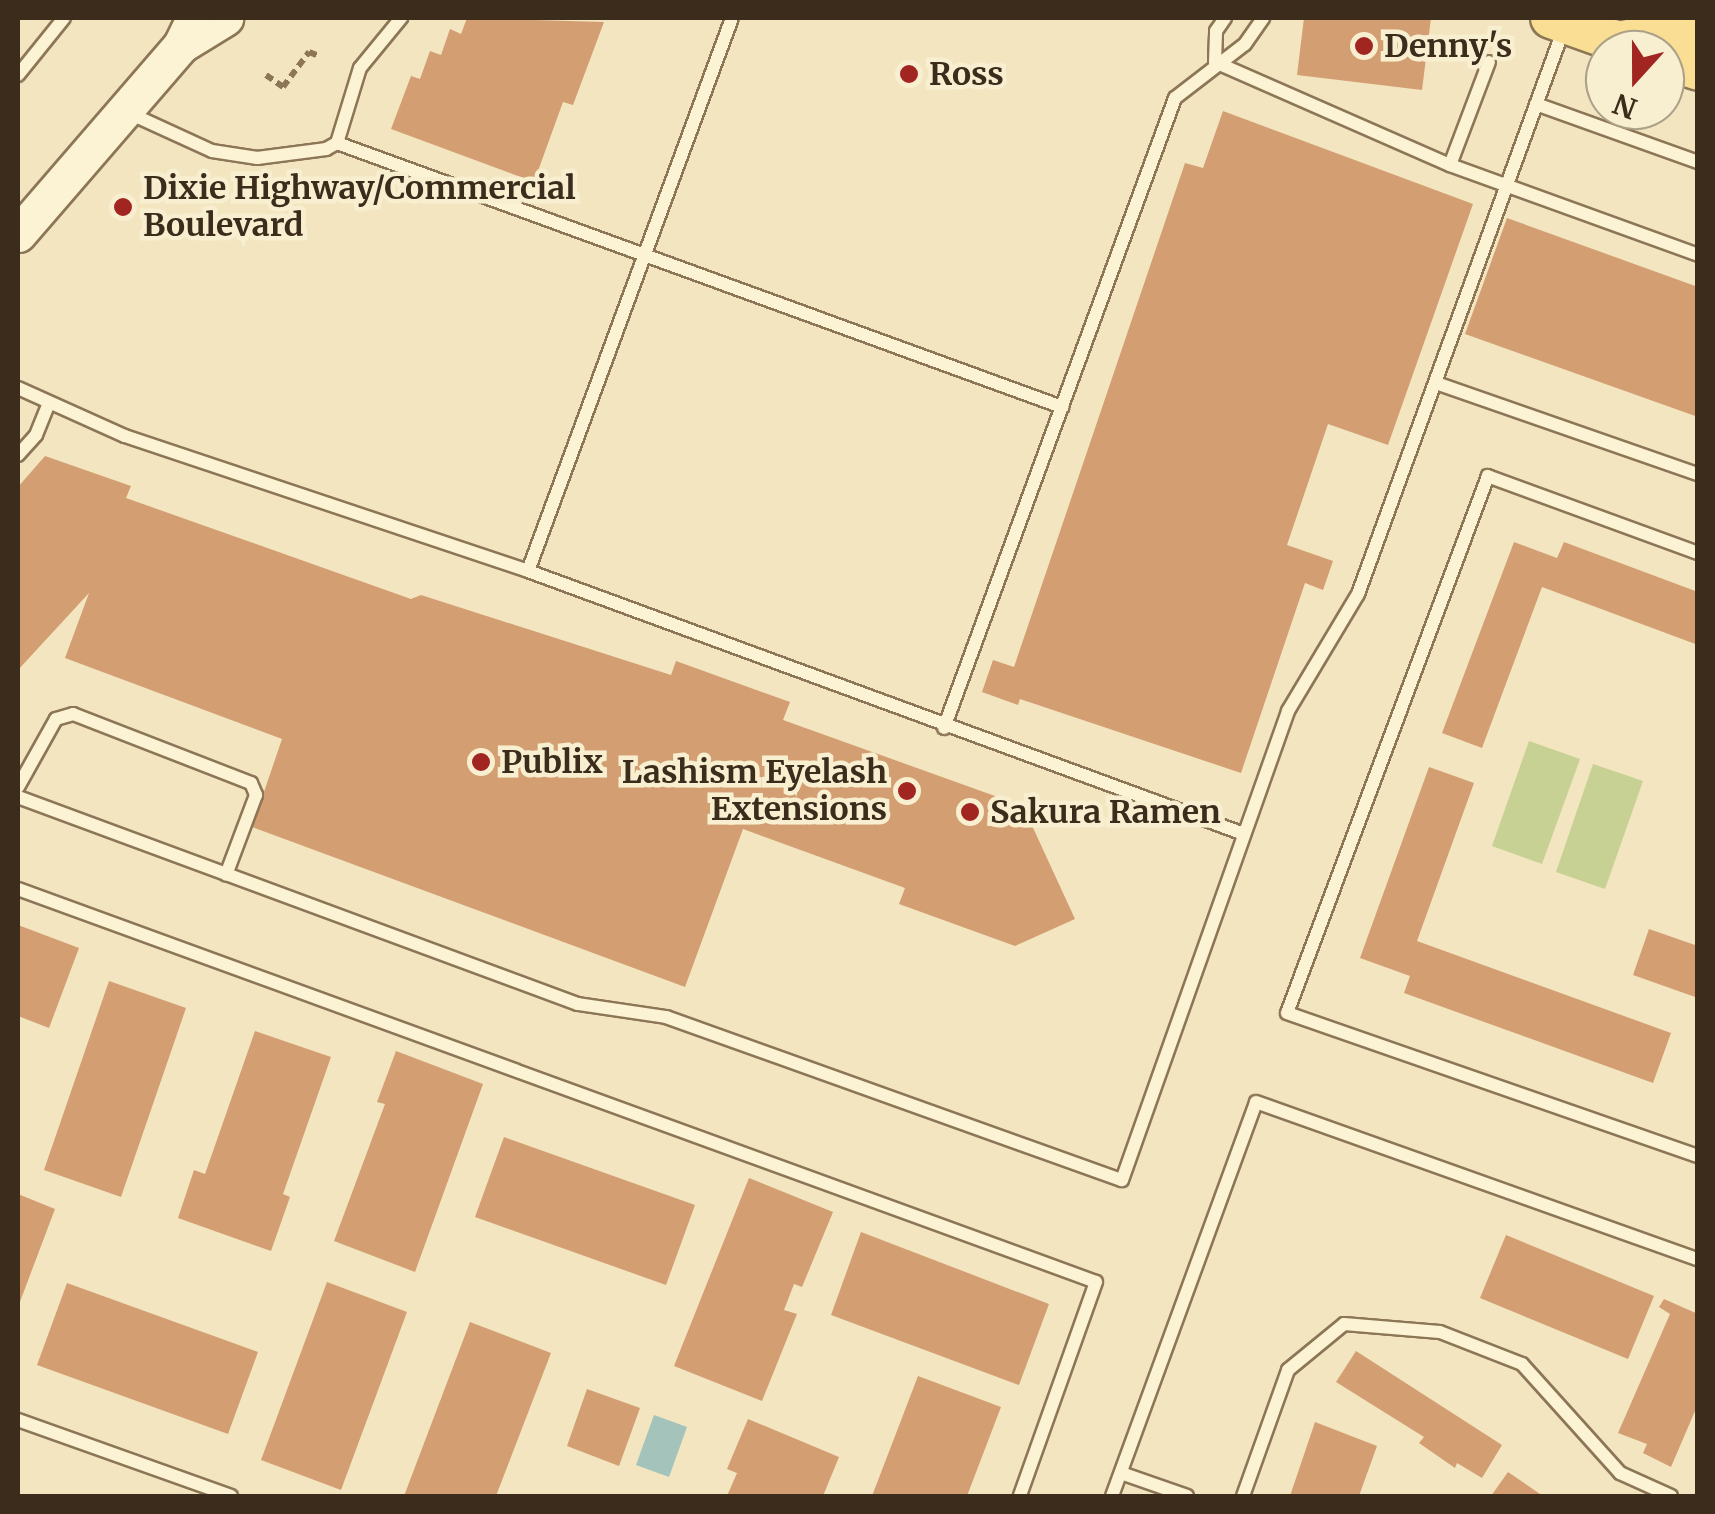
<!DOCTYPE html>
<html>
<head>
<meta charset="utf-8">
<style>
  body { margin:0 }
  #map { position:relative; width:1715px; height:1514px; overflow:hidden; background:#f2e5c0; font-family:Merriweather,serif }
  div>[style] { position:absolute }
  .green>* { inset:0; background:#c6d193 }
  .water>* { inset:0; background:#a3c3bb }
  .building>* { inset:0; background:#d39f72 }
  .path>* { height:6px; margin-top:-3px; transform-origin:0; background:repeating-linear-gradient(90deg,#8c7656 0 8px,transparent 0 13px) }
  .roads { filter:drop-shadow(2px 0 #8c7656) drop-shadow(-2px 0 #8c7656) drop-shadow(0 2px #8c7656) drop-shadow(0 -2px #8c7656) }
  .lane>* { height:12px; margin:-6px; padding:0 6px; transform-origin:6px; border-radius:6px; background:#fcf2d4 }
  .secondary>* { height:35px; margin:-17.5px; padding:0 17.5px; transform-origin:17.5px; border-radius:17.5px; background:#fcf2d4 }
  .primary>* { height:40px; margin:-20px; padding:0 20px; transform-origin:20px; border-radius:20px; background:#f9de94 }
  .dots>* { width:28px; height:28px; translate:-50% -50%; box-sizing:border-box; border:5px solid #f8efd0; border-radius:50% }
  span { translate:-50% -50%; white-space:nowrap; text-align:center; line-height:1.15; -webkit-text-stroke:9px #f8efd0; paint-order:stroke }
  .poi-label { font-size:32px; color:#3b2c1c; font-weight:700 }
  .left { translate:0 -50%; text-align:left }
  .right { translate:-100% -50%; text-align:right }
  .frame { position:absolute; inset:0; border:20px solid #3b2c1c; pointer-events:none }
  .north { position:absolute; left:1585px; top:30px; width:100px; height:100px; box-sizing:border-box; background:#f8efd0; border:2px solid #aca188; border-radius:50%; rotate:201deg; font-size:28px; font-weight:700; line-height:40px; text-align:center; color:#3b2c1c }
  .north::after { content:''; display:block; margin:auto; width:35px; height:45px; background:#a12621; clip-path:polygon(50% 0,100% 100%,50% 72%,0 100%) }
</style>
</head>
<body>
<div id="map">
  <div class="green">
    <i style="clip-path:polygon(1529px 741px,1580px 759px,1542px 864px,1492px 846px)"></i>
    <i style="clip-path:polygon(1593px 764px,1643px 781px,1605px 889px,1556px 872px)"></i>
  </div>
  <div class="water">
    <i style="clip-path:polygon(654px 1415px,687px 1427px,669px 1477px,636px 1465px)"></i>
  </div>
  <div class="building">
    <i style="clip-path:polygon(467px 18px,604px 22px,573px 105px,563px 102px,534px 182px,391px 129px,411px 76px,420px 79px,430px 51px,441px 55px,450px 29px,461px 34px)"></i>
    <i style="clip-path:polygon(1304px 18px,1431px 18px,1422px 90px,1297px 75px)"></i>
    <i style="clip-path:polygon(1223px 111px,1473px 204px,1388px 445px,1328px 424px,1287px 545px,1333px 561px,1323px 590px,1305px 583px,1241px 773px,1020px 699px,1018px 705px,982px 692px,993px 660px,1014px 667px,1185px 163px,1203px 168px)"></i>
    <i style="clip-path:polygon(1507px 218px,1698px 287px,1698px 417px,1465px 334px)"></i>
    <i style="clip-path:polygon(45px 456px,131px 486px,126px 498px,411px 599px,421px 595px,671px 675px,676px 661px,790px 702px,783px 720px,1023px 806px,1075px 919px,1015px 946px,899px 904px,905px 888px,743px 829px,685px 987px,252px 827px,282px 739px,65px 658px,89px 593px,18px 670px,18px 487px)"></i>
    <i style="clip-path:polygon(1514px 542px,1557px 558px,1564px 542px,1698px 592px,1698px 645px,1542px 587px,1482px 748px,1442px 733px)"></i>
    <i style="clip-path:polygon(1429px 767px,1474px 783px,1417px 941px,1671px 1033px,1653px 1083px,1404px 993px,1410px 976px,1360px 958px)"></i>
    <i style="clip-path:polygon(18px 925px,79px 948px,49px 1028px,18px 1016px)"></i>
    <i style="clip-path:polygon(1649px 929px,1698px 946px,1698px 998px,1633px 975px)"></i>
    <i style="clip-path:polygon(109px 981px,186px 1008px,121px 1197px,44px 1170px)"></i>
    <i style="clip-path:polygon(255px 1031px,331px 1057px,283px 1194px,290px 1197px,271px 1251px,178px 1218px,194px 1170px,205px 1174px)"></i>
    <i style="clip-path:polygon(396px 1051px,483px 1084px,415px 1272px,334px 1241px,385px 1104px,377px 1102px)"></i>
    <i style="clip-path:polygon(504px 1137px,695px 1205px,666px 1285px,475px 1217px)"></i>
    <i style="clip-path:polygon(749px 1178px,833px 1212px,802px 1287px,794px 1284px,784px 1310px,797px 1314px,762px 1401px,674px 1366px)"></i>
    <i style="clip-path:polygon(18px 1194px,55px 1209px,18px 1307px)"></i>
    <i style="clip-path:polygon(861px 1232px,1049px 1304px,1019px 1385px,831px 1315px)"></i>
    <i style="clip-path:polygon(1506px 1235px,1654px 1296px,1628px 1359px,1480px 1298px)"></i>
    <i style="clip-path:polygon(327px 1282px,407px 1312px,341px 1490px,261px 1460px)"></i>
    <i style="clip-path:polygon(67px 1283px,258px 1352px,228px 1434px,37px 1365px)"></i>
    <i style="clip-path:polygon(1664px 1299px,1698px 1314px,1698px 1404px,1671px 1467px,1643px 1453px,1647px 1444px,1618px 1433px,1670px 1314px,1659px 1307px)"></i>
    <i style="clip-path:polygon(470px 1322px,551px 1353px,496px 1496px,404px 1496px)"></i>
    <i style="clip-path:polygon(1356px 1351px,1502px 1445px,1482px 1478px,1457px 1463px,1455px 1468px,1419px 1443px,1424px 1437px,1336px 1382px)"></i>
    <i style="clip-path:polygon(918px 1376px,1001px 1407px,967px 1496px,872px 1496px)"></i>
    <i style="clip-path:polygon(587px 1389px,640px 1408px,619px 1466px,567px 1446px)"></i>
    <i style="clip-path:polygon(748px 1419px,839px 1457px,823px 1496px,727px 1496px,737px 1473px,727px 1469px)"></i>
    <i style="clip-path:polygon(1315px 1422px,1377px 1446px,1359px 1496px,1290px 1496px)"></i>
    <i style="clip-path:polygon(1508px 1472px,1543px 1496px,1491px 1496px)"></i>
  </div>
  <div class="path">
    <i style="left:266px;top:75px;width:21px;rotate:35deg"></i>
    <i style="left:283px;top:87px;width:44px;rotate:-53.4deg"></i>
    <i style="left:309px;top:52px;width:11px;rotate:22deg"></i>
  </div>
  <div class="roads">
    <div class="lane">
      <i style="left:1215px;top:62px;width:257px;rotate:23.7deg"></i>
      <i style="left:1450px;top:165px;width:264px;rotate:19.9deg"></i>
      <i style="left:1215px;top:62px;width:31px;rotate:-88deg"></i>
      <i style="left:1216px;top:31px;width:16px;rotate:-55deg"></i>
      <i style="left:18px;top:75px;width:73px;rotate:-51.1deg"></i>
      <i style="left:1536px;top:104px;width:172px;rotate:19.7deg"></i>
      <i style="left:129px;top:113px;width:91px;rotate:24.6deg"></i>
      <i style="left:212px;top:151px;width:46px;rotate:8.8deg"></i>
      <i style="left:257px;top:158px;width:70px;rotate:-7.4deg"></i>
      <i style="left:326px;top:149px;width:13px;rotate:-29deg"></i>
      <i style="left:337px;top:143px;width:78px;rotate:-73deg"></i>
      <i style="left:360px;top:68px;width:65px;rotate:-50.6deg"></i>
      <i style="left:337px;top:143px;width:772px;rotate:20.01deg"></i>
      <i style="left:1450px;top:165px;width:110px;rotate:-69.3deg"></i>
      <i style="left:1436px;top:383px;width:277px;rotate:19.2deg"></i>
      <i style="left:18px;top:388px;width:117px;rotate:24.2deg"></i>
      <i style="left:125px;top:436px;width:425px;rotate:18.5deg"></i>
      <i style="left:528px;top:571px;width:763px;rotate:20.17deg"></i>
      <i style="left:18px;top:455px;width:27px;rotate:-48deg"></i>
      <i style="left:36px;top:435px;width:31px;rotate:-68deg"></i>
      <i style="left:1698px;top:553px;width:224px;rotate:-159.9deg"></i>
      <i style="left:1488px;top:476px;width:573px;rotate:110.52deg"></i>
      <i style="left:1287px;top:1013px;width:435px;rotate:19.2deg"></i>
      <i style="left:528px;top:571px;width:589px;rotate:-69.75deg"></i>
      <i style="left:944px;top:728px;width:671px;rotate:-69.86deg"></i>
      <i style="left:1175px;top:98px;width:88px;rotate:-37.6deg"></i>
      <i style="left:1245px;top:44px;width:32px;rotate:-55deg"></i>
      <i style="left:18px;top:787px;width:78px;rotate:-60.8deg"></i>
      <i style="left:56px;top:719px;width:18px;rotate:-16deg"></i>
      <i style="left:73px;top:714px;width:191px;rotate:21.2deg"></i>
      <i style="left:251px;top:783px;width:13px;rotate:67deg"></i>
      <i style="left:256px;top:795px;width:85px;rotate:110.6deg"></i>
      <i style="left:18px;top:797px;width:597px;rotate:20.29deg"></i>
      <i style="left:578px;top:1004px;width:89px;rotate:8.4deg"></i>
      <i style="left:666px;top:1017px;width:484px;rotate:19.7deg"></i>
      <i style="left:1122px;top:1180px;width:498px;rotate:-70.5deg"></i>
      <i style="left:1288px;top:711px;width:136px;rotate:-59.1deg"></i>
      <i style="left:1358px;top:594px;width:602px;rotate:-70deg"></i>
      <i style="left:18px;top:889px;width:1147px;rotate:20.03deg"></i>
      <i style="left:1096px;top:1282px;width:227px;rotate:109.6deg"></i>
      <i style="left:18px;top:1420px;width:226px;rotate:19.6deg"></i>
      <i style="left:1121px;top:1473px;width:70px;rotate:19.2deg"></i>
      <i style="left:1112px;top:1496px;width:419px;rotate:-69.9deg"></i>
      <i style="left:1256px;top:1102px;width:469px;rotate:19.6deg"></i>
      <i style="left:1243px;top:1496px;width:134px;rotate:-70.3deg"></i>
      <i style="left:1288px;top:1370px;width:72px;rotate:-39.4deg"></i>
      <i style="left:1344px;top:1324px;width:96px;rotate:4.8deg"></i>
      <i style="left:1440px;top:1332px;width:88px;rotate:21.3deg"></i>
      <i style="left:1522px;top:1364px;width:147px;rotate:48deg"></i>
      <i style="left:1620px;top:1473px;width:56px;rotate:24.3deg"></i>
    </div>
    <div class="secondary">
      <i style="left:181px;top:45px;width:52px;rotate:-31.5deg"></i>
      <i style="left:18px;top:234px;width:250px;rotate:-49.2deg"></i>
      <i style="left:181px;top:45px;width:30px;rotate:-64deg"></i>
    </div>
    <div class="primary">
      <i style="left:1551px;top:18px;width:96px;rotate:19.6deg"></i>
      <i style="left:1619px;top:42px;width:51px;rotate:-12.4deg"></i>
      <i style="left:1669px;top:31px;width:29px;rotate:4deg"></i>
      <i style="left:1665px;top:59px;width:35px;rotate:18deg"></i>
    </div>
  </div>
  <div class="dots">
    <i style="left:1364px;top:46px;background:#a12621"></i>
    <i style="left:909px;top:74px;background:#a12621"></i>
    <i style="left:123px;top:207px;background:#a12621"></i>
    <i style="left:481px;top:762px;background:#a12621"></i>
    <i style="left:907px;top:791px;background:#a12621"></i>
    <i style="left:970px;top:812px;background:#a12621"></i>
  </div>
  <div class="poi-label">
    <span class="left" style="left:1384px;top:46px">Denny's</span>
    <span class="left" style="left:929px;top:74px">Ross</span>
    <span class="left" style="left:143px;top:207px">Dixie Highway/Commercial<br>Boulevard</span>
    <span class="left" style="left:501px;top:762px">Publix</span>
    <span class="right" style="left:887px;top:791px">Lashism Eyelash<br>Extensions</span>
    <span class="left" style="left:990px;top:812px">Sakura Ramen</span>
  </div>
  <div class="frame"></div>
  <div class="north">N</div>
</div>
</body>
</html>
